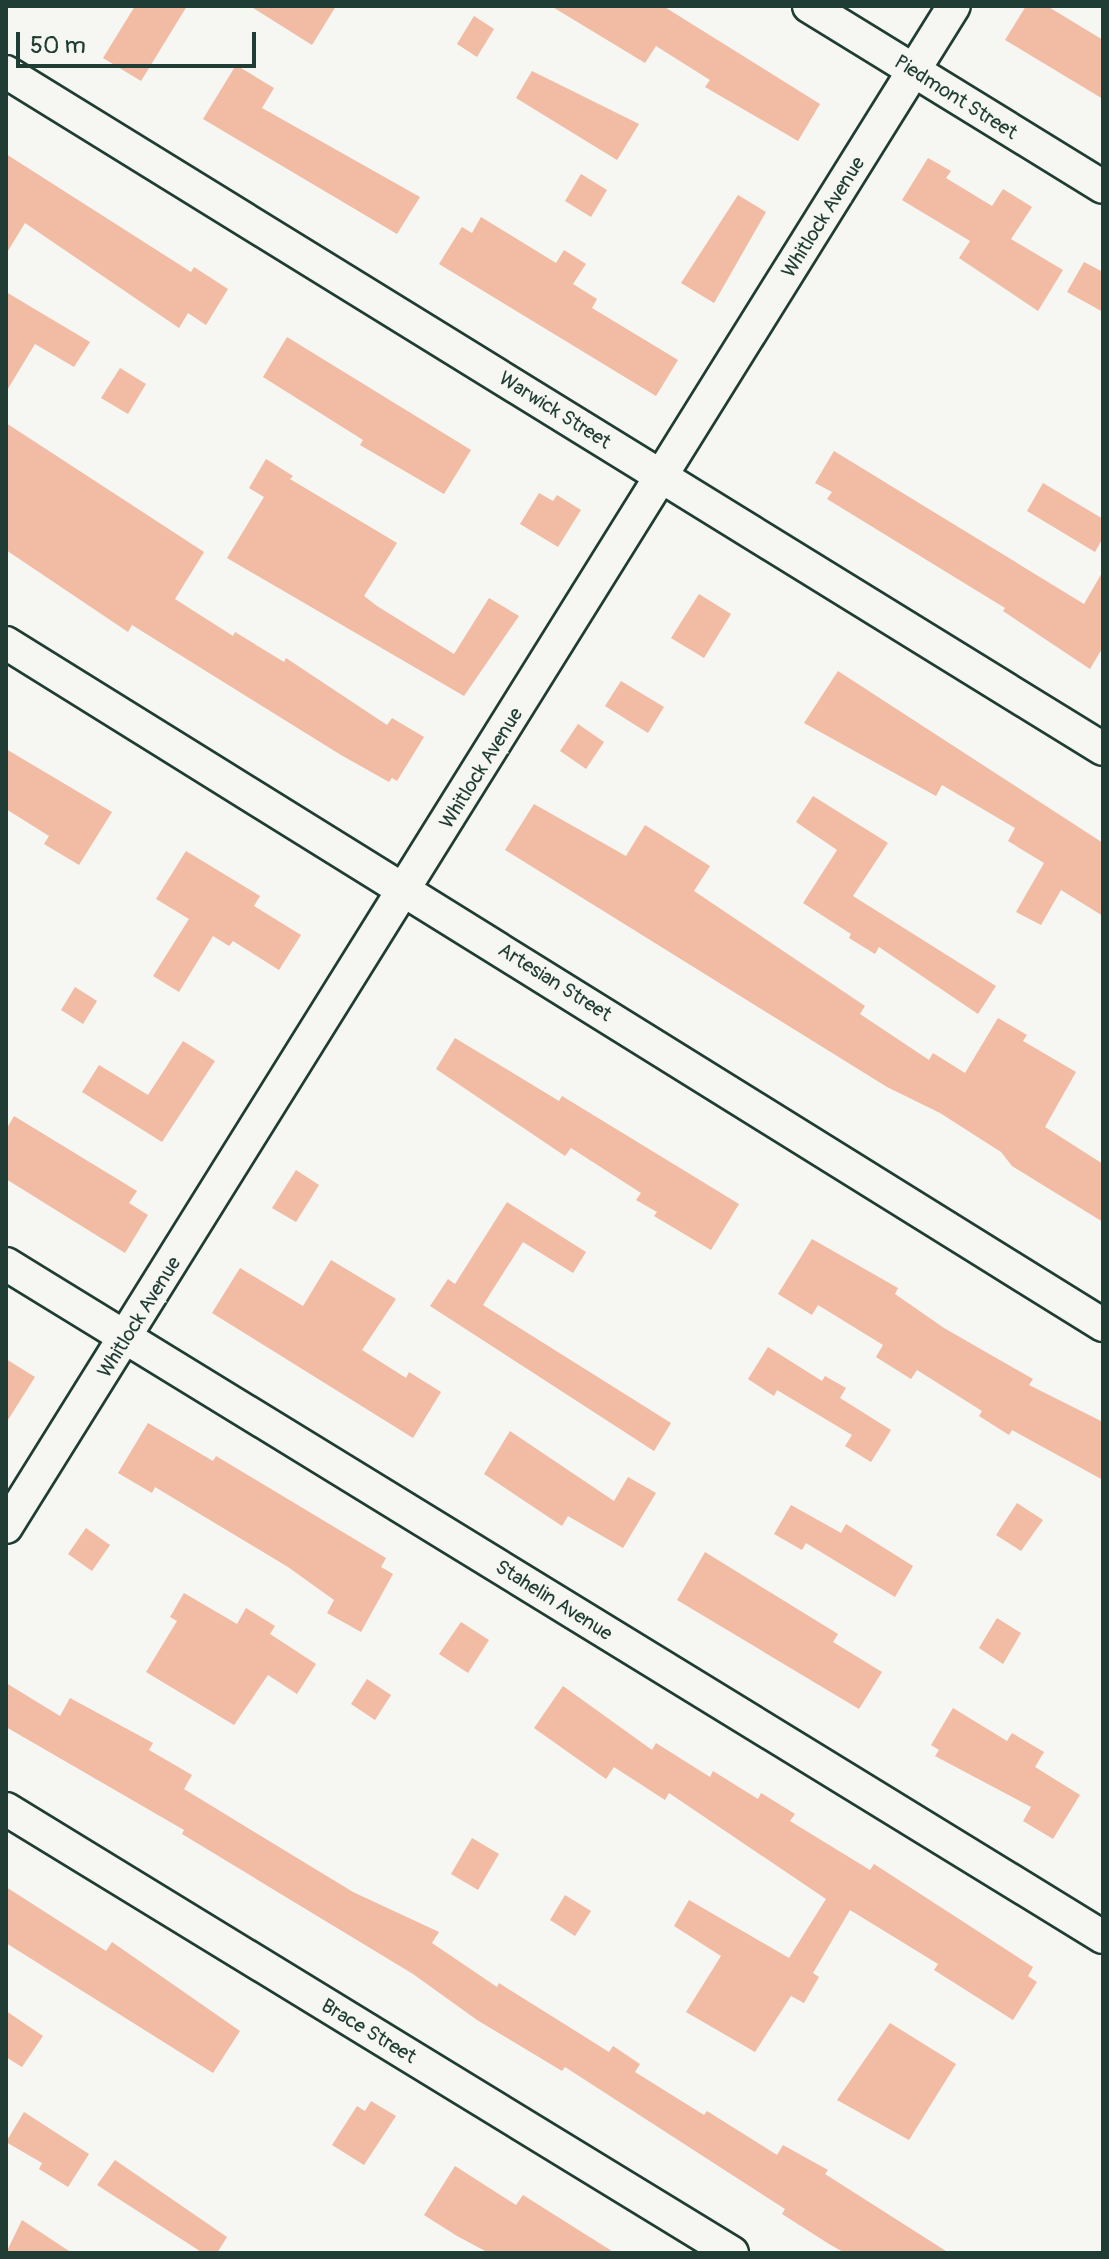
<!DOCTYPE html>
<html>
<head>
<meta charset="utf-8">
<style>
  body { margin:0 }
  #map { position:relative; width:1109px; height:2259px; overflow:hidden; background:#f6f6f2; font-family:Pangolin,sans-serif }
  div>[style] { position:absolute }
  .building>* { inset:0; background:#f1bba4 }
  .roads { filter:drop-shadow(2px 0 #1f3d34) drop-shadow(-2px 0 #1f3d34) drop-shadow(0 2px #1f3d34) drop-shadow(0 -2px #1f3d34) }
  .minor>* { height:32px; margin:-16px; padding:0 16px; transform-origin:16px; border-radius:16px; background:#f6f6f2 }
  span { translate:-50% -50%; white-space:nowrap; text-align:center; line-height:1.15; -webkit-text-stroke:8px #f6f6f2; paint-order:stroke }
  .street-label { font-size:20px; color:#1f3d34 }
  .frame { position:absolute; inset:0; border:8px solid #1f3d34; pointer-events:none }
  .scale { position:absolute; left:16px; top:32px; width:240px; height:36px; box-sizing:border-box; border:4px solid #1f3d34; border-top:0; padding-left:10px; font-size:24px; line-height:28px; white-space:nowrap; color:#1f3d34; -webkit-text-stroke:6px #f6f6f2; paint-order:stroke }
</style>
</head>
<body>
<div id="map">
  <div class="building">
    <i style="clip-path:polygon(135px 6px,187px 6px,141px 81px,103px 58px)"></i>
    <i style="clip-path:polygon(250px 6px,336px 6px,312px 45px)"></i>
    <i style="clip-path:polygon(551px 6px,663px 6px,820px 104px,798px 141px,705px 87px,710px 80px,656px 46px,645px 63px)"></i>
    <i style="clip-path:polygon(1026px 6px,1047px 6px,1103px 40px,1103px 99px,1005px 40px)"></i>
    <i style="clip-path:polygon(474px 16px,494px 29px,477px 57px,457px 44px)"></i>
    <i style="clip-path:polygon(236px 65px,274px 88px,262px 108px,420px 197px,397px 234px,203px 119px)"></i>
    <i style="clip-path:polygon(532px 71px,639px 124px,617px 160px,516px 98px)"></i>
    <i style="clip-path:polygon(6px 154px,191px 272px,194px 267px,228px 289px,206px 325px,188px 313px,179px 328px,25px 223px,6px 254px)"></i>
    <i style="clip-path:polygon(928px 158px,951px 171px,946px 178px,992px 206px,1003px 189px,1032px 207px,1011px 239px,1063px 270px,1038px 311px,959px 258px,970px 241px,902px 200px)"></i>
    <i style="clip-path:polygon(581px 174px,607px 190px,591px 217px,565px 201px)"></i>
    <i style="clip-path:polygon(738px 195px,766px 212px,714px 303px,681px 283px)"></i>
    <i style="clip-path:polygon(481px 217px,556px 263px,564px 250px,586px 264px,573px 284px,597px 299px,592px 308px,678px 360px,656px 396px,439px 264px,462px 227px,472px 233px)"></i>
    <i style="clip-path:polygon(1084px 262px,1103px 272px,1103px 312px,1067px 292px)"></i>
    <i style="clip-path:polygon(6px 292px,90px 342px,74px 367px,35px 344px,6px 392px)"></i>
    <i style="clip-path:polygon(287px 337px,471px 450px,444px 494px,360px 445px,363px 440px,263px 377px)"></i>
    <i style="clip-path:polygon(120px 368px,146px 384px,128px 414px,101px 398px)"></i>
    <i style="clip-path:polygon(6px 423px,204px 552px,175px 599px,233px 636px,235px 632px,284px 662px,286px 658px,387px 725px,392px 718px,424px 737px,397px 781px,392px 778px,389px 782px,341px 755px,132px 625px,128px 632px,6px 550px)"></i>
    <i style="clip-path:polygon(834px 451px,1084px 604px,1103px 571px,1103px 647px,1090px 669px,1003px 611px,1005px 608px,827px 499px,832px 492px,815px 483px)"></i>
    <i style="clip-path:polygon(266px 459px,293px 476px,290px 479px,397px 543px,364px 596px,377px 606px,454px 654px,489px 598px,519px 616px,464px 696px,227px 558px,264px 497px,249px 488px)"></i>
    <i style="clip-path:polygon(1043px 483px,1103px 519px,1103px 538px,1095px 552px,1027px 511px)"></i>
    <i style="clip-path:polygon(539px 493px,553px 501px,557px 495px,581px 510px,558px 547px,520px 524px)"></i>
    <i style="clip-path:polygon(699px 594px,731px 614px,704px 658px,671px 638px)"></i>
    <i style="clip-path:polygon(838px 671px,1103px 843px,1103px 916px,1061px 890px,1041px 925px,1016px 912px,1044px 863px,1008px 841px,1015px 828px,942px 785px,936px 796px,804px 723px)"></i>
    <i style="clip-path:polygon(621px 681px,664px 707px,648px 733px,605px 706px)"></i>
    <i style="clip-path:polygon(578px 724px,604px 742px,586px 769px,560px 751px)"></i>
    <i style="clip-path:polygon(6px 749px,112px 812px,79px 865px,44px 844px,49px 836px,6px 809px)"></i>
    <i style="clip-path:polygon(813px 796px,888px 843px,853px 896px,996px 986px,978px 1014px,879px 947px,875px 954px,849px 938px,851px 934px,803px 903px,837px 850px,796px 822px)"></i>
    <i style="clip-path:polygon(534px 804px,626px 856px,645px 825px,710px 866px,694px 891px,865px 1006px,860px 1014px,929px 1060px,933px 1053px,965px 1073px,998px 1018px,1027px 1035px,1023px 1041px,1076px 1072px,1045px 1127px,1103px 1164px,1103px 1222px,1012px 1166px,1001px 1152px,940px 1113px,887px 1087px,505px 850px)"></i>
    <i style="clip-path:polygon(186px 851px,260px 896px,254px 906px,301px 935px,279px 970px,233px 941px,229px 946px,213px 936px,179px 992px,153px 976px,189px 919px,156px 899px)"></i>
    <i style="clip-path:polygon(75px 987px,97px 1001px,83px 1024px,61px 1010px)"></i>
    <i style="clip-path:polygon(455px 1038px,559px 1101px,562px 1096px,739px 1204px,711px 1250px,654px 1216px,657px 1212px,636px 1200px,641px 1193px,571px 1148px,565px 1156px,436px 1069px)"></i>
    <i style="clip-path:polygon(183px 1041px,215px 1061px,162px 1142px,82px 1092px,99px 1065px,148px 1095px)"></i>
    <i style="clip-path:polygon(14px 1116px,137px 1191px,129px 1203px,148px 1215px,125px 1253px,6px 1179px,6px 1130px)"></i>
    <i style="clip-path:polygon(296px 1170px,319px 1185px,296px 1222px,272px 1208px)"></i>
    <i style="clip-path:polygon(507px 1202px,586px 1252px,573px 1273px,523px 1242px,483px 1305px,671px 1423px,654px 1451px,430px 1306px,448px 1279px,455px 1284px)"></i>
    <i style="clip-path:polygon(812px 1239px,898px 1288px,895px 1294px,944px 1328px,1033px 1379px,1029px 1385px,1103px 1422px,1103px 1480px,1012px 1430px,1009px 1435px,979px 1416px,982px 1411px,917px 1370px,911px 1379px,876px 1357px,883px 1345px,818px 1305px,812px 1315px,778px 1294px)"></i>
    <i style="clip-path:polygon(331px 1260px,396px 1299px,362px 1350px,406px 1378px,409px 1372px,441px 1392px,413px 1438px,212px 1313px,240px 1268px,303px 1306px)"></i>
    <i style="clip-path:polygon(768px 1347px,822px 1381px,825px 1376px,846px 1388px,840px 1398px,891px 1430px,871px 1462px,845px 1446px,852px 1435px,777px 1390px,774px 1396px,748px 1379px)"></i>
    <i style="clip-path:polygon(6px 1359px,35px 1377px,6px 1423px)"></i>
    <i style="clip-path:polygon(148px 1423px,213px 1461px,216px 1456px,386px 1558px,381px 1567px,393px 1574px,361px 1632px,327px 1613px,334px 1600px,288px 1567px,155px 1487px,152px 1493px,118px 1473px)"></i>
    <i style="clip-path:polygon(510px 1431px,614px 1501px,628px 1477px,656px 1493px,623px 1548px,568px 1516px,562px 1526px,484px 1474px)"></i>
    <i style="clip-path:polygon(1017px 1503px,1043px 1520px,1021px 1551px,996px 1535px)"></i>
    <i style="clip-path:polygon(791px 1505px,841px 1533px,846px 1524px,913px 1566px,895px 1597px,806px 1543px,802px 1550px,774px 1534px)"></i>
    <i style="clip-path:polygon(86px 1528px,110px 1545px,92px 1571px,68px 1554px)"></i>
    <i style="clip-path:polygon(705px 1552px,838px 1634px,833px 1642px,882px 1672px,859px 1709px,677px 1600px)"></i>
    <i style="clip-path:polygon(184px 1593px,237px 1624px,246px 1608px,275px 1626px,270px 1634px,316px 1664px,297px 1694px,268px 1675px,234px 1725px,146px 1672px,177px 1621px,170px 1617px)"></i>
    <i style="clip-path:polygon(997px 1618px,1021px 1633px,1003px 1664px,979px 1648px)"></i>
    <i style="clip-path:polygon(461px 1622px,489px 1640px,468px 1673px,439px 1654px)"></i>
    <i style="clip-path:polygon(367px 1679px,391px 1695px,375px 1720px,351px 1704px)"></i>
    <i style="clip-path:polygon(6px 1683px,60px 1716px,70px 1698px,153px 1743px,149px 1750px,192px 1775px,184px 1789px,353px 1892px,439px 1932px,432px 1943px,497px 1987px,499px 1983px,609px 2052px,613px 2046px,640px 2064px,635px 2072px,704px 2115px,707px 2111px,777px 2155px,783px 2145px,828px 2170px,825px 2174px,949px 2253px,845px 2253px,829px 2244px,782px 2214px,785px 2209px,565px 2067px,562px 2071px,477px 2020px,413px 1974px,182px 1834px,184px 1830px,6px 1727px)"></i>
    <i style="clip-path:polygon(563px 1686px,652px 1750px,656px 1743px,710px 1777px,713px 1771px,758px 1799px,761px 1793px,795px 1814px,790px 1821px,870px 1870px,874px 1864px,1033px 1967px,1028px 1976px,1037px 1982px,1013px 2020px,934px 1970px,938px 1964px,850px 1910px,813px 1973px,819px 1977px,804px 2003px,791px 1996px,755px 2052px,686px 2012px,721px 1956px,674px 1926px,689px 1900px,789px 1958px,826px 1899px,669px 1793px,665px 1800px,614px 1767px,606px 1779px,534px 1728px)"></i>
    <i style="clip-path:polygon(953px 1708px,1007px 1741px,1012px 1733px,1044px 1752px,1035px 1767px,1080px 1795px,1053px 1839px,1023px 1821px,1031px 1807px,935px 1756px,939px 1750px,931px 1745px)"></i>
    <i style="clip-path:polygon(472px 1838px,499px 1854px,478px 1890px,451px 1874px)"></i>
    <i style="clip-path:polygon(6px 1887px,106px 1951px,112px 1942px,240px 2031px,213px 2073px,6px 1943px)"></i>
    <i style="clip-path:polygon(565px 1895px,591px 1911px,575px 1936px,550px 1920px)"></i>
    <i style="clip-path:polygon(6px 2011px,43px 2036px,22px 2067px,6px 2057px)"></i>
    <i style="clip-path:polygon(890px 2023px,956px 2064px,909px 2140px,837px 2100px)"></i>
    <i style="clip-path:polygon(371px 2101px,396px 2116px,364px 2165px,332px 2145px,357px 2106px,365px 2111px)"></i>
    <i style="clip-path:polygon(24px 2112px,89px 2154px,68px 2187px,39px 2169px,42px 2163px,6px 2142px)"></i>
    <i style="clip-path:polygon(115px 2160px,227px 2237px,217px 2253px,203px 2253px,97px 2185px)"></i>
    <i style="clip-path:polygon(455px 2166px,516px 2205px,523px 2195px,615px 2253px,489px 2253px,457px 2236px,424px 2215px)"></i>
    <i style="clip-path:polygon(22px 2220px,72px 2253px,6px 2253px)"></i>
  </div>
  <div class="roads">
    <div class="minor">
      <i style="left:809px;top:6px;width:345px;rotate:31.6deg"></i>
      <i style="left:6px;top:72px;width:1289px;rotate:31.68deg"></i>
      <i style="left:6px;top:643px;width:1292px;rotate:31.87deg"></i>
      <i style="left:6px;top:1264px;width:1287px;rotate:31.53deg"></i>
      <i style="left:6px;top:1527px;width:1792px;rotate:-58.07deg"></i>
      <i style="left:6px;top:1809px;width:851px;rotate:31.45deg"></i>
    </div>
  </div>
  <div class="street-label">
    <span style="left:956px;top:97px;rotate:32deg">Piedmont Street</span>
    <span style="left:823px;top:217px;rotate:-58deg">Whitlock Avenue</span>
    <span style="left:555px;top:410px;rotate:32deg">Warwick Street</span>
    <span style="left:481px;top:768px;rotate:-58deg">Whitlock Avenue</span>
    <span style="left:555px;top:982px;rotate:32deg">Artesian Street</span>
    <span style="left:139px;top:1317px;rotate:-58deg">Whitlock Avenue</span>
    <span style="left:554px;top:1600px;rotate:32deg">Stahelin Avenue</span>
    <span style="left:369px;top:2031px;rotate:31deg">Brace Street</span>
  </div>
  <div class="frame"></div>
  <div class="scale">50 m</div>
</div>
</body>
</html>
